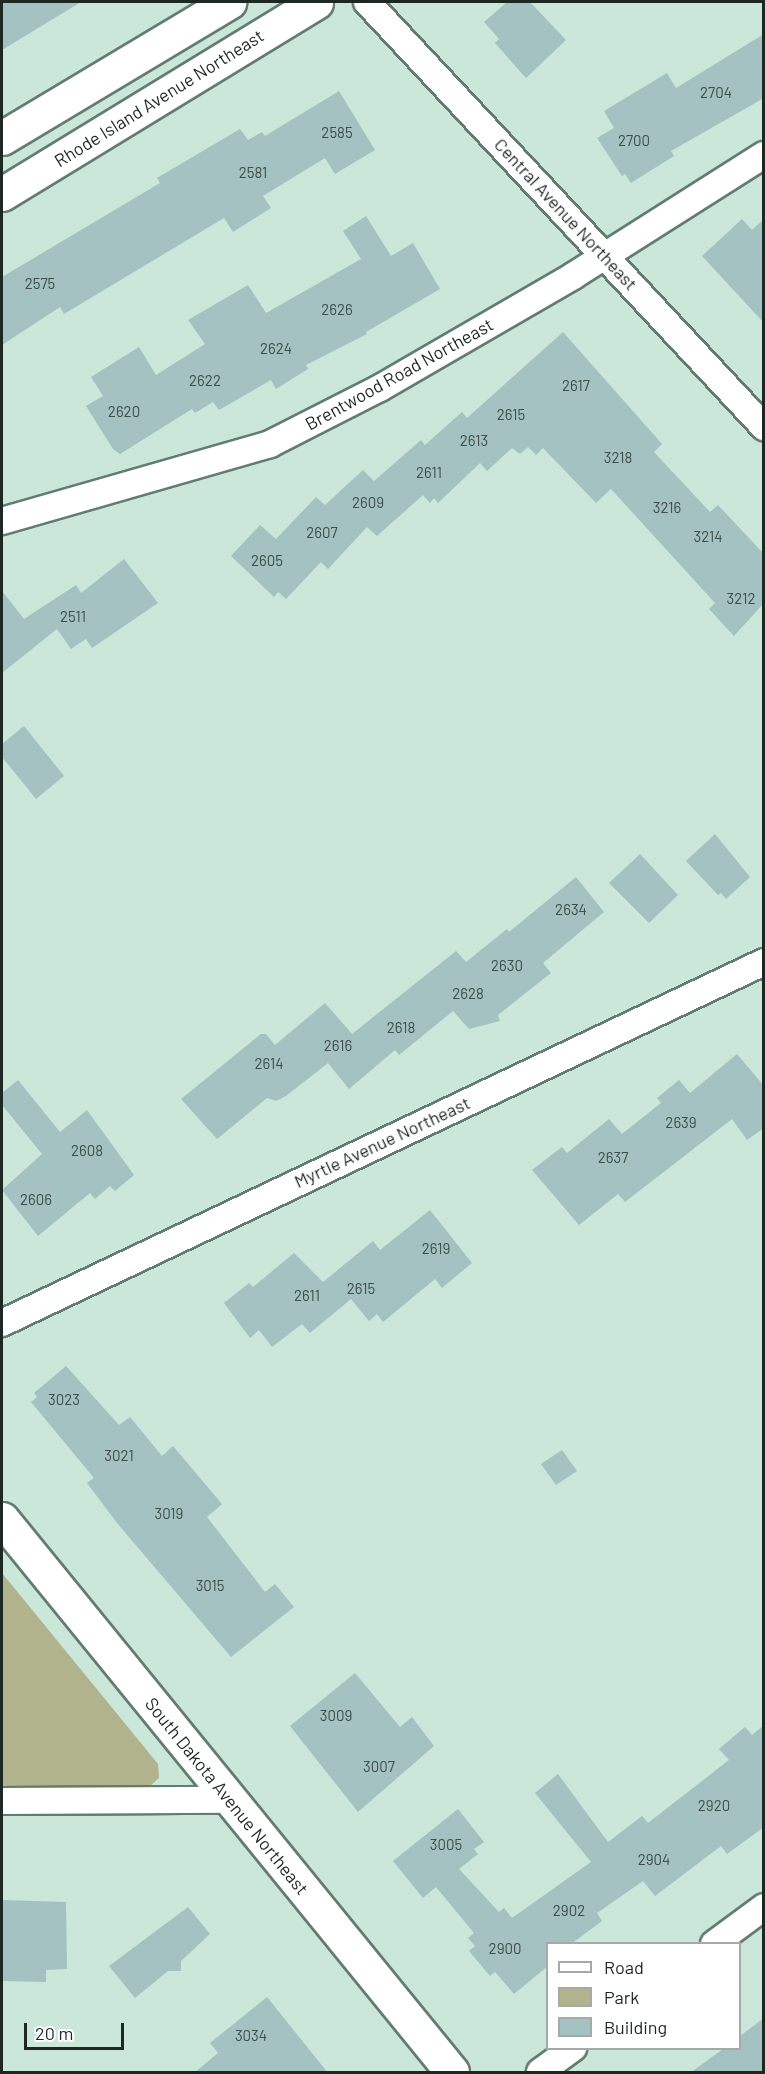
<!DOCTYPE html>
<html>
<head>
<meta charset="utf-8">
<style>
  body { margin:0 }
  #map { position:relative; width:765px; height:2074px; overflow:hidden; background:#cbe7da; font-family:Barlow,sans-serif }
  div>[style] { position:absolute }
  .green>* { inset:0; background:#b0b38c }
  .building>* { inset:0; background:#a3c2c1 }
  .roads { filter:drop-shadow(2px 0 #637c71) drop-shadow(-2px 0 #637c71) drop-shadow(0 2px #637c71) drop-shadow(0 -2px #637c71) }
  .street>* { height:26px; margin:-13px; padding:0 13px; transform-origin:13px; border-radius:13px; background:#fff }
  .primary>* { height:33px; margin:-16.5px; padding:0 16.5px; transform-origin:16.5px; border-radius:16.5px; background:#fff }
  span { translate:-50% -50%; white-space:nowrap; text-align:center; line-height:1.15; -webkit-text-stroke:4.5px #fff; paint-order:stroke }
  .number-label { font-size:15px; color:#3e4e4a }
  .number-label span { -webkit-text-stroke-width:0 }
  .street-label { font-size:18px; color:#1d2823 }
  .frame { position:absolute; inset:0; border:3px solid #1d2823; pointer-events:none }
  .legend { position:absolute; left:546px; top:1942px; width:195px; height:108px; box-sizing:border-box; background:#fff; border:2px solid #a5a9a7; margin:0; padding:8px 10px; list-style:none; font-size:18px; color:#1d2823 }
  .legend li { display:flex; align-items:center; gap:12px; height:30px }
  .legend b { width:30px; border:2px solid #a5a9a7 }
  .scale { position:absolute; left:24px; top:2023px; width:100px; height:27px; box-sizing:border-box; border:3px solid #1d2823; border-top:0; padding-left:8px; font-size:18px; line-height:21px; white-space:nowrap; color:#1d2823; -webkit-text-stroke:4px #fff; paint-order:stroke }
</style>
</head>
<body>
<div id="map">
  <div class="green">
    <i style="clip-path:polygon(2px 1573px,158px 1764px,159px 1778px,149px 1787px,2px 1788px)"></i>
  </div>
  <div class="building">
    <i style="clip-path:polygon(2px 2px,81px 2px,2px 50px)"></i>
    <i style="clip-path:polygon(507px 2px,530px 2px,566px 40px,526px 78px,495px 43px,499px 39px,484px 22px)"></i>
    <i style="clip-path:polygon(764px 34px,764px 98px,671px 151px,674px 156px,631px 183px,625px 174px,622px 176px,597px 138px,614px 128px,604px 111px,667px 73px,676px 88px)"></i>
    <i style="clip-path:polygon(339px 91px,375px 150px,335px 174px,325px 158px,263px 196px,271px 208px,233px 232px,224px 218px,64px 314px,60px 307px,2px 345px,2px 277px,160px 183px,157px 178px,240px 129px,248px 140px,262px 132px,265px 136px)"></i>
    <i style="clip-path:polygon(366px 216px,391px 256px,413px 243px,440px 289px,366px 332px,367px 334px,306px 365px,308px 369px,276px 389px,271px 380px,219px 410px,213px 402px,195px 413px,192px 409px,120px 454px,113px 449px,86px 406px,103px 396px,91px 377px,139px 347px,156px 375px,205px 344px,188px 320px,248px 285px,266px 313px,361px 259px,343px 231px)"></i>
    <i style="clip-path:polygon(742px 219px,752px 230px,764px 219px,764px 323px,702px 256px)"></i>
    <i style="clip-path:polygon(563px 332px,662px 444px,654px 452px,710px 512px,718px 505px,764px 554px,764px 603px,734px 636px,709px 609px,715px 603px,611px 489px,596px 503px,543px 448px,536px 455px,528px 447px,520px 454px,512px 448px,487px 471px,480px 463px,438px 503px,434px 498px,430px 503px,423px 495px,377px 536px,367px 527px,328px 569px,321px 562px,286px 599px,278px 592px,274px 597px,231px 556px,260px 525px,276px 539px,316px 497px,325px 505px,363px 470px,374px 481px,421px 440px,425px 445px,462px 412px,467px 418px)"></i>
    <i style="clip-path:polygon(124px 559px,158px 603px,92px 648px,86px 639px,71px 649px,57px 629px,2px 673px,2px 591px,24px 619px,76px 585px,81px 593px)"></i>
    <i style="clip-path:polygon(24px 726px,64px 776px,36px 799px,2px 757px,2px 744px)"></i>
    <i style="clip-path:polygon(715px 834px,750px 877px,726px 899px,721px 893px,718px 895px,686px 861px)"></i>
    <i style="clip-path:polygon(640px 854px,678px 895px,649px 923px,609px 883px)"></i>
    <i style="clip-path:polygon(576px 877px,604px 912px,543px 963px,551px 973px,498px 1015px,500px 1021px,469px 1029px,453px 1011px,399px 1055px,395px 1050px,349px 1089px,328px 1063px,286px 1096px,276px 1101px,267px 1098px,217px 1139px,181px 1099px,261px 1034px,266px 1034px,275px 1045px,325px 1003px,352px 1034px,456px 951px,466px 962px,507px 929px,509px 932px)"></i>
    <i style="clip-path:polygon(737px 1054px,764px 1086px,764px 1128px,747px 1140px,732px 1119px,625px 1202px,618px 1194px,579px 1225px,532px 1170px,562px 1147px,567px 1153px,609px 1119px,622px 1134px,661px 1103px,657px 1098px,679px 1080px,690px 1093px)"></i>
    <i style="clip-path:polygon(18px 1080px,60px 1132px,87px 1110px,134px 1175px,115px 1191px,110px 1186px,95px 1199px,90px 1193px,38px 1236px,2px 1190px,42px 1154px,2px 1105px,2px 1093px)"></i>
    <i style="clip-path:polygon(430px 1210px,472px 1263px,442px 1288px,435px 1279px,383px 1322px,377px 1314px,369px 1321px,351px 1299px,310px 1333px,302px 1324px,272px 1347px,259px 1330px,250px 1338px,224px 1303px,249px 1283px,253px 1287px,294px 1253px,323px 1282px,373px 1241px,380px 1250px)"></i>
    <i style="clip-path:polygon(66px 1366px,119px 1425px,130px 1417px,162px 1456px,173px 1446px,222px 1504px,207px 1517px,265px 1592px,275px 1584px,294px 1607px,231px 1657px,117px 1523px,87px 1483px,94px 1478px,31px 1402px,37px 1397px,34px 1393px)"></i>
    <i style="clip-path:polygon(562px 1450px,577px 1471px,556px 1485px,541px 1464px)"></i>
    <i style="clip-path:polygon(355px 1673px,400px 1727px,412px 1717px,434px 1746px,358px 1812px,290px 1726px)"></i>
    <i style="clip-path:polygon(764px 1725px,764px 1827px,727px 1854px,721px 1846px,655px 1896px,643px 1881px,597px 1913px,602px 1921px,571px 1944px,548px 1944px,548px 1966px,514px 1994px,495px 1972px,490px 1976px,469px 1951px,475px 1946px,468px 1938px,474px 1933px,436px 1887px,423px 1898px,393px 1861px,458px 1809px,484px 1842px,474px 1849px,478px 1854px,459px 1869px,499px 1912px,504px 1908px,512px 1918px,591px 1862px,535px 1793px,558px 1774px,608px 1842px,642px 1816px,648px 1823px,729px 1760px,719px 1749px,745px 1727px,752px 1735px)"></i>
    <i style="clip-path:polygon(2px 1900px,66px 1902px,67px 1969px,46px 1970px,46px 1982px,2px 1981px)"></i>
    <i style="clip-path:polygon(188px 1907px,210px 1934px,181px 1961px,181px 1971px,168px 1971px,135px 1998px,109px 1966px)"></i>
    <i style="clip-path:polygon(267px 1997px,328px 2073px,194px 2073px,218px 2053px,210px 2043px)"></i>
    <i style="clip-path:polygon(764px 2018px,764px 2073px,690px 2073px,723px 2049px,740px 2049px,740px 2036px)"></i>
  </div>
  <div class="roads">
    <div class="street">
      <i style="left:367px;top:2px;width:582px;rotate:46.95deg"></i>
      <i style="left:2px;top:521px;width:279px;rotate:-16deg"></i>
      <i style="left:270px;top:444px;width:123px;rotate:-27deg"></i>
      <i style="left:380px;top:388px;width:223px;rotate:-30.1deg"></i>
      <i style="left:573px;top:276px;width:226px;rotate:-32.4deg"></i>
      <i style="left:2px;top:1323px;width:843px;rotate:-25.35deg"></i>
      <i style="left:2px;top:1801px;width:229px;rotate:-0.3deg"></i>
      <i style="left:714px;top:1944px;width:62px;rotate:-36.5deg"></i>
      <i style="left:540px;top:2072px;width:41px;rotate:-36deg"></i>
    </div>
    <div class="primary">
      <i style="left:2px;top:138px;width:265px;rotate:-30.9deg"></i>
      <i style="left:2px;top:194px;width:368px;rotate:-31.4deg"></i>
      <i style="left:2px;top:1519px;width:713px;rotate:50.86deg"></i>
    </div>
  </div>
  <div class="number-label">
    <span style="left:716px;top:93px">2704</span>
    <span style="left:337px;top:133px">2585</span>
    <span style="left:634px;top:141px">2700</span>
    <span style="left:253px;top:173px">2581</span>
    <span style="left:40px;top:284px">2575</span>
    <span style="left:337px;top:310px">2626</span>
    <span style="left:276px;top:349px">2624</span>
    <span style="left:205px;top:381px">2622</span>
    <span style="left:576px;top:386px">2617</span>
    <span style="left:124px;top:412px">2620</span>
    <span style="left:511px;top:415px">2615</span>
    <span style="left:474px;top:441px">2613</span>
    <span style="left:618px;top:458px">3218</span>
    <span style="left:429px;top:473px">2611</span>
    <span style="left:368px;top:503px">2609</span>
    <span style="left:667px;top:508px">3216</span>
    <span style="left:322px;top:533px">2607</span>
    <span style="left:708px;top:537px">3214</span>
    <span style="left:267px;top:561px">2605</span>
    <span style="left:741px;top:599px">3212</span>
    <span style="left:73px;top:617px">2511</span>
    <span style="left:571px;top:910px">2634</span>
    <span style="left:507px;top:966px">2630</span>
    <span style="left:468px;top:994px">2628</span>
    <span style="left:401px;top:1028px">2618</span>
    <span style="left:338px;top:1046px">2616</span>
    <span style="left:269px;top:1064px">2614</span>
    <span style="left:681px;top:1123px">2639</span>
    <span style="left:87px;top:1151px">2608</span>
    <span style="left:613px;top:1158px">2637</span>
    <span style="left:36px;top:1200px">2606</span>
    <span style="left:436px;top:1249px">2619</span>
    <span style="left:361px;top:1289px">2615</span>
    <span style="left:307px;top:1296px">2611</span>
    <span style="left:64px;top:1400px">3023</span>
    <span style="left:119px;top:1456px">3021</span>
    <span style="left:169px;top:1514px">3019</span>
    <span style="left:210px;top:1586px">3015</span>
    <span style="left:336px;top:1716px">3009</span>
    <span style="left:379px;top:1767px">3007</span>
    <span style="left:714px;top:1806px">2920</span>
    <span style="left:446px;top:1845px">3005</span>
    <span style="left:654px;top:1860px">2904</span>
    <span style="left:569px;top:1911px">2902</span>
    <span style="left:505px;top:1949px">2900</span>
    <span style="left:251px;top:2036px">3034</span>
  </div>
  <div class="street-label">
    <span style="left:159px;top:98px;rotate:-32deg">Rhode Island Avenue Northeast</span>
    <span style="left:566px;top:214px;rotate:47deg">Central Avenue Northeast</span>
    <span style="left:399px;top:374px;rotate:-29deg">Brentwood Road Northeast</span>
    <span style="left:382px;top:1142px;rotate:-25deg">Myrtle Avenue Northeast</span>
    <span style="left:227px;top:1796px;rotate:51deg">South Dakota Avenue Northeast</span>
  </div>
  <div class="frame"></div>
  <ul class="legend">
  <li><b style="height:8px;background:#fff"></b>Road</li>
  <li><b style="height:16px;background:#b0b38c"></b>Park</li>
  <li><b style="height:16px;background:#a3c2c1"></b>Building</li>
  </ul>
  <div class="scale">20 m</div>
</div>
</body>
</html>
